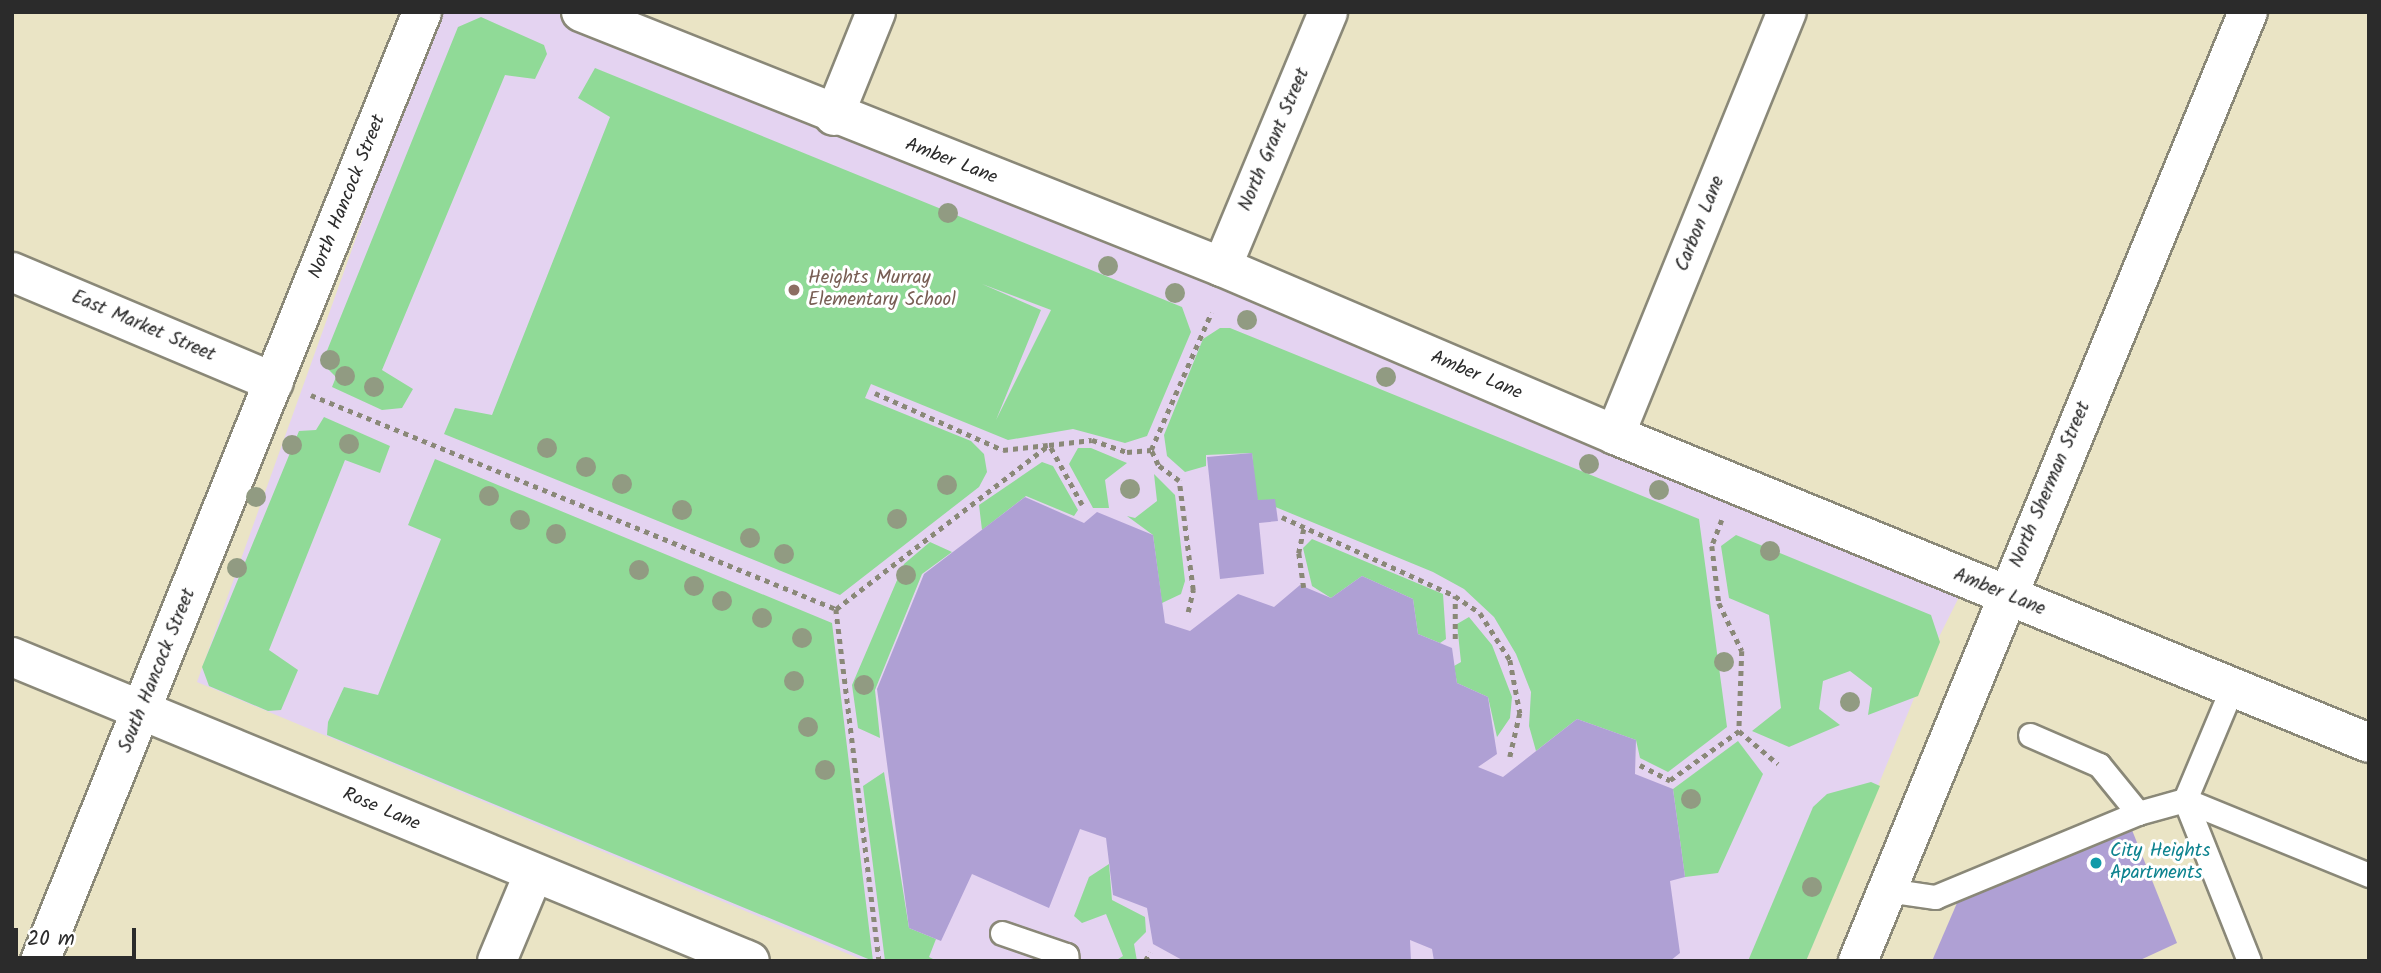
<!DOCTYPE html>
<html>
<head>
<meta charset="utf-8">
<style>
  body { margin:0 }
  #map { position:relative; width:2381px; height:973px; overflow:hidden; background:#eae4c5; font-family:Kalam,sans-serif }
  div>[style] { position:absolute }
  .built>* { inset:0; background:#e4d3f1 }
  .green>* { inset:0; background:#90da97 }
  .building>* { inset:0; background:#afa0d4 }
  .path>* { height:4.5px; margin-top:-2.25px; transform-origin:0; background:repeating-linear-gradient(90deg,#8a8878 0 5px,transparent 0 10px) }
  .roads { filter:drop-shadow(2px 0 #8a8878) drop-shadow(-2px 0 #8a8878) drop-shadow(0 2px #8a8878) drop-shadow(0 -2px #8a8878) }
  .service>* { height:23px; margin:-11.5px; padding:0 11.5px; transform-origin:11.5px; border-radius:11.5px; background:#fff }
  .minor>* { height:38px; margin:-19px; padding:0 19px; transform-origin:19px; border-radius:19px; background:#fff }
  .trees>* { width:20px; height:20px; margin:-10px; border-radius:50%; background:#919b82 }
  .dots>* { width:19px; height:19px; translate:-50% -50%; box-sizing:border-box; border:4px solid #fff; border-radius:50% }
  span { translate:-50% -50%; white-space:nowrap; text-align:center; line-height:1.15; -webkit-text-stroke:6px #fff; paint-order:stroke }
  .street-label { font-size:19px; color:#2b2b2b }
  .education-label { font-size:19px; color:#785e54 }
  .left { translate:0 -50%; text-align:left }
  .culture-label { font-size:19px; color:#0d838f }
  .frame { position:absolute; inset:0; border:14px solid #2b2b2b; pointer-events:none }
  .scale { position:absolute; left:14px; top:928px; width:122px; height:32px; box-sizing:border-box; border:4px solid #2b2b2b; border-top:0; padding-left:9px; font-size:21px; line-height:24px; white-space:nowrap; color:#2b2b2b; -webkit-text-stroke:5px #fff; paint-order:stroke }
</style>
</head>
<body>
<div id="map">
  <div class="built">
    <i style="clip-path:polygon(437px 12px,579px 12px,1965px 585px,1940px 635px,1806px 961px,865px 961px,197px 682px)"></i>
  </div>
  <div class="green">
    <i style="clip-path:polygon(481px 17px,544px 45px,547px 54px,535px 79px,505px 75px,382px 370px,413px 389px,402px 408px,382px 410px,332px 387px,336px 377px,322px 363px,458px 27px)"></i>
    <i style="clip-path:polygon(evenodd,595px 68px,1182px 307px,1191px 332px,1147px 436px,1125px 443px,1073px 429px,1008px 440px,871px 384px,865px 398px,971px 441px,984px 454px,987px 472px,979px 487px,840px 595px,444px 434px,455px 408px,492px 415px,610px 117px,578px 98px,595px 68px,982px 284px,1051px 310px,996px 420px,1041px 310px,982px 284px)"></i>
    <i style="clip-path:polygon(1220px 328px,1230px 328px,1699px 519px,1727px 727px,1668px 772px,1640px 758px,1636px 740px,1577px 719px,1536px 751px,1529px 726px,1531px 692px,1516px 654px,1494px 617px,1464px 589px,1433px 572px,1256px 499px,1252px 453px,1206px 455px,1206px 466px,1185px 472px,1167px 456px,1164px 435px,1203px 339px)"></i>
    <i style="clip-path:polygon(324px 417px,390px 446px,380px 473px,345px 460px,269px 650px,298px 670px,281px 710px,268px 711px,209px 686px,202px 667px,299px 431px,316px 430px)"></i>
    <i style="clip-path:polygon(1078px 448px,1091px 448px,1127px 463px,1105px 480px,1109px 508px,1093px 508px,1069px 464px)"></i>
    <i style="clip-path:polygon(435px 459px,832px 623px,873px 961px,327px 735px,328px 722px,344px 687px,378px 695px,441px 539px,408px 525px)"></i>
    <i style="clip-path:polygon(1042px 462px,1053px 466px,1078px 510px,1074px 516px,1026px 496px,982px 530px,979px 505px)"></i>
    <i style="clip-path:polygon(1154px 474px,1175px 495px,1185px 581px,1181px 594px,1162px 603px,1153px 535px,1127px 516px,1135px 518px,1157px 501px)"></i>
    <i style="clip-path:polygon(1736px 535px,1931px 615px,1940px 642px,1918px 696px,1868px 715px,1872px 688px,1850px 671px,1823px 681px,1819px 709px,1840px 725px,1789px 747px,1752px 731px,1781px 708px,1769px 615px,1729px 598px,1721px 546px)"></i>
    <i style="clip-path:polygon(1312px 539px,1443px 594px,1446px 639px,1440px 643px,1418px 634px,1413px 599px,1362px 576px,1331px 598px,1312px 586px,1303px 548px)"></i>
    <i style="clip-path:polygon(930px 542px,952px 552px,922px 574px,875px 690px,880px 738px,858px 728px,852px 685px,904px 564px)"></i>
    <i style="clip-path:polygon(1469px 617px,1492px 645px,1512px 697px,1510px 718px,1497px 737px,1488px 697px,1457px 683px,1454px 666px,1461px 662px,1457px 624px)"></i>
    <i style="clip-path:polygon(1738px 741px,1763px 774px,1718px 873px,1685px 877px,1673px 789px)"></i>
    <i style="clip-path:polygon(884px 772px,909px 928px,936px 939px,929px 957px,937px 961px,885px 961px,863px 786px)"></i>
    <i style="clip-path:polygon(1871px 782px,1880px 786px,1806px 961px,1748px 961px,1813px 807px,1827px 794px)"></i>
    <i style="clip-path:polygon(1109px 864px,1112px 900px,1145px 917px,1146px 932px,1134px 944px,1137px 961px,1115px 961px,1123px 956px,1106px 914px,1082px 923px,1074px 916px,1089px 877px)"></i>
  </div>
  <div class="building">
    <i style="clip-path:polygon(1252px 453px,1258px 500px,1275px 499px,1278px 521px,1259px 523px,1264px 574px,1220px 579px,1207px 457px)"></i>
    <i style="clip-path:polygon(1025px 497px,1084px 523px,1097px 512px,1153px 535px,1165px 623px,1190px 631px,1238px 594px,1274px 607px,1300px 585px,1331px 598px,1362px 576px,1413px 599px,1418px 634px,1452px 648px,1457px 683px,1488px 697px,1497px 754px,1478px 767px,1503px 777px,1577px 719px,1636px 740px,1635px 774px,1673px 789px,1685px 877px,1670px 881px,1680px 953px,1670px 961px,1434px 961px,1432px 949px,1410px 940px,1411px 961px,1184px 961px,1153px 944px,1147px 908px,1113px 895px,1106px 838px,1080px 829px,1049px 908px,972px 874px,941px 941px,909px 928px,877px 689px,924px 574px)"></i>
    <i style="clip-path:polygon(2132px 830px,2177px 943px,2138px 961px,1932px 961px,1960px 896px)"></i>
  </div>
  <div class="path">
    <i style="left:875px;top:393px;width:140px;rotate:24deg"></i>
    <i style="left:1003px;top:450px;width:45px;rotate:-6.3deg"></i>
    <i style="left:311px;top:395px;width:567px;rotate:22.18deg"></i>
    <i style="left:836px;top:609px;width:269px;rotate:-37.6deg"></i>
    <i style="left:1082px;top:505px;width:68px;rotate:-118.8deg"></i>
    <i style="left:1049px;top:445px;width:43px;rotate:-6.6deg"></i>
    <i style="left:1092px;top:440px;width:37px;rotate:19deg"></i>
    <i style="left:1127px;top:452px;width:24px;rotate:-5deg"></i>
    <i style="left:1282px;top:517px;width:190px;rotate:24.5deg"></i>
    <i style="left:1722px;top:520px;width:28px;rotate:111deg"></i>
    <i style="left:1712px;top:546px;width:57px;rotate:83deg"></i>
    <i style="left:1719px;top:603px;width:53px;rotate:64.4deg"></i>
    <i style="left:1742px;top:651px;width:80px;rotate:92.1deg"></i>
    <i style="left:1304px;top:529px;width:25px;rotate:102deg"></i>
    <i style="left:1299px;top:553px;width:35px;rotate:82deg"></i>
    <i style="left:836px;top:609px;width:355px;rotate:83deg"></i>
    <i style="left:1188px;top:612px;width:23px;rotate:-77deg"></i>
    <i style="left:1193px;top:590px;width:110px;rotate:-97.3deg"></i>
    <i style="left:1179px;top:481px;width:26px;rotate:-143deg"></i>
    <i style="left:1158px;top:465px;width:17px;rotate:-115deg"></i>
    <i style="left:1151px;top:450px;width:150px;rotate:-66.3deg"></i>
    <i style="left:1455px;top:639px;width:43px;rotate:-90deg"></i>
    <i style="left:1455px;top:596px;width:30px;rotate:34deg"></i>
    <i style="left:1480px;top:613px;width:56px;rotate:57.4deg"></i>
    <i style="left:1510px;top:660px;width:54px;rotate:79.3deg"></i>
    <i style="left:1520px;top:713px;width:45px;rotate:102.8deg"></i>
    <i style="left:1640px;top:765px;width:34px;rotate:27deg"></i>
    <i style="left:1670px;top:780px;width:85px;rotate:-35.4deg"></i>
    <i style="left:1739px;top:731px;width:51px;rotate:40.2deg"></i>
    <i style="left:1145px;top:961px;width:10px;rotate:-61deg"></i>
  </div>
  <div class="roads">
    <div class="service">
      <i style="left:2232px;top:688px;width:121px;rotate:112.8deg"></i>
      <i style="left:2185px;top:800px;width:173px;rotate:68.3deg"></i>
      <i style="left:2030px;top:735px;width:75px;rotate:23.5deg"></i>
      <i style="left:2099px;top:765px;width:62px;rotate:50.9deg"></i>
      <i style="left:1887px;top:890px;width:49px;rotate:8.3deg"></i>
      <i style="left:1935px;top:897px;width:220px;rotate:-22.5deg"></i>
      <i style="left:2138px;top:813px;width:49px;rotate:-15.5deg"></i>
      <i style="left:2185px;top:800px;width:199px;rotate:22.2deg"></i>
      <i style="left:1002px;top:933px;width:68px;rotate:19deg"></i>
      <i style="left:1066px;top:955px;width:6px;rotate:81deg"></i>
    </div>
    <div class="minor">
      <i style="left:581px;top:12px;width:690px;rotate:21.69deg"></i>
      <i style="left:1222px;top:267px;width:427px;rotate:23.1deg"></i>
      <i style="left:1615px;top:435px;width:814px;rotate:22.22deg"></i>
      <i style="left:834px;top:116px;width:112px;rotate:-68deg"></i>
      <i style="left:1222px;top:267px;width:276px;rotate:-67.4deg"></i>
      <i style="left:12px;top:272px;width:284px;rotate:22.8deg"></i>
      <i style="left:1615px;top:435px;width:457px;rotate:-67.9deg"></i>
      <i style="left:12px;top:657px;width:798px;rotate:22.39deg"></i>
      <i style="left:40px;top:961px;width:1023px;rotate:-68.07deg"></i>
      <i style="left:497px;top:961px;width:93px;rotate:-67.3deg"></i>
      <i style="left:1858px;top:961px;width:1026px;rotate:-67.66deg"></i>
    </div>
  </div>
  <div class="trees">
    <i style="left:948px;top:213px"></i>
    <i style="left:1108px;top:266px"></i>
    <i style="left:1175px;top:293px"></i>
    <i style="left:1247px;top:320px"></i>
    <i style="left:330px;top:360px"></i>
    <i style="left:345px;top:376px"></i>
    <i style="left:1386px;top:377px"></i>
    <i style="left:374px;top:387px"></i>
    <i style="left:349px;top:444px"></i>
    <i style="left:292px;top:445px"></i>
    <i style="left:547px;top:448px"></i>
    <i style="left:1589px;top:464px"></i>
    <i style="left:586px;top:467px"></i>
    <i style="left:622px;top:484px"></i>
    <i style="left:947px;top:485px"></i>
    <i style="left:1130px;top:489px"></i>
    <i style="left:1659px;top:490px"></i>
    <i style="left:489px;top:496px"></i>
    <i style="left:256px;top:497px"></i>
    <i style="left:682px;top:510px"></i>
    <i style="left:897px;top:519px"></i>
    <i style="left:520px;top:520px"></i>
    <i style="left:556px;top:534px"></i>
    <i style="left:750px;top:538px"></i>
    <i style="left:1770px;top:551px"></i>
    <i style="left:784px;top:554px"></i>
    <i style="left:237px;top:568px"></i>
    <i style="left:639px;top:570px"></i>
    <i style="left:906px;top:575px"></i>
    <i style="left:694px;top:586px"></i>
    <i style="left:722px;top:601px"></i>
    <i style="left:762px;top:618px"></i>
    <i style="left:802px;top:638px"></i>
    <i style="left:1724px;top:662px"></i>
    <i style="left:794px;top:681px"></i>
    <i style="left:864px;top:685px"></i>
    <i style="left:1850px;top:702px"></i>
    <i style="left:808px;top:727px"></i>
    <i style="left:825px;top:770px"></i>
    <i style="left:1691px;top:799px"></i>
    <i style="left:1812px;top:887px"></i>
  </div>
  <div class="dots">
    <i style="left:794px;top:290px;background:#8d6e63"></i>
    <i style="left:2096px;top:863px;background:#0f9aa8"></i>
  </div>
  <div class="street-label">
    <span style="left:1275px;top:140px;rotate:-67deg">North Grant Street</span>
    <span style="left:951px;top:162px;rotate:21deg">Amber Lane</span>
    <span style="left:348px;top:197px;rotate:-68deg">North Hancock Street</span>
    <span style="left:1701px;top:224px;rotate:-68deg">Carbon Lane</span>
    <span style="left:143px;top:327px;rotate:23deg">East Market Street</span>
    <span style="left:1476px;top:376px;rotate:23deg">Amber Lane</span>
    <span style="left:2051px;top:485px;rotate:-67deg">North Sherman Street</span>
    <span style="left:1999px;top:593px;rotate:22deg">Amber Lane</span>
    <span style="left:158px;top:671px;rotate:-68deg">South Hancock Street</span>
    <span style="left:381px;top:810px;rotate:23deg">Rose Lane</span>
  </div>
  <div class="education-label">
    <span class="left" style="left:808px;top:290px">Heights Murray<br>Elementary School</span>
  </div>
  <div class="culture-label">
    <span class="left" style="left:2110px;top:863px">City Heights<br>Apartments</span>
  </div>
  <div class="frame"></div>
  <div class="scale">20 m</div>
</div>
</body>
</html>
